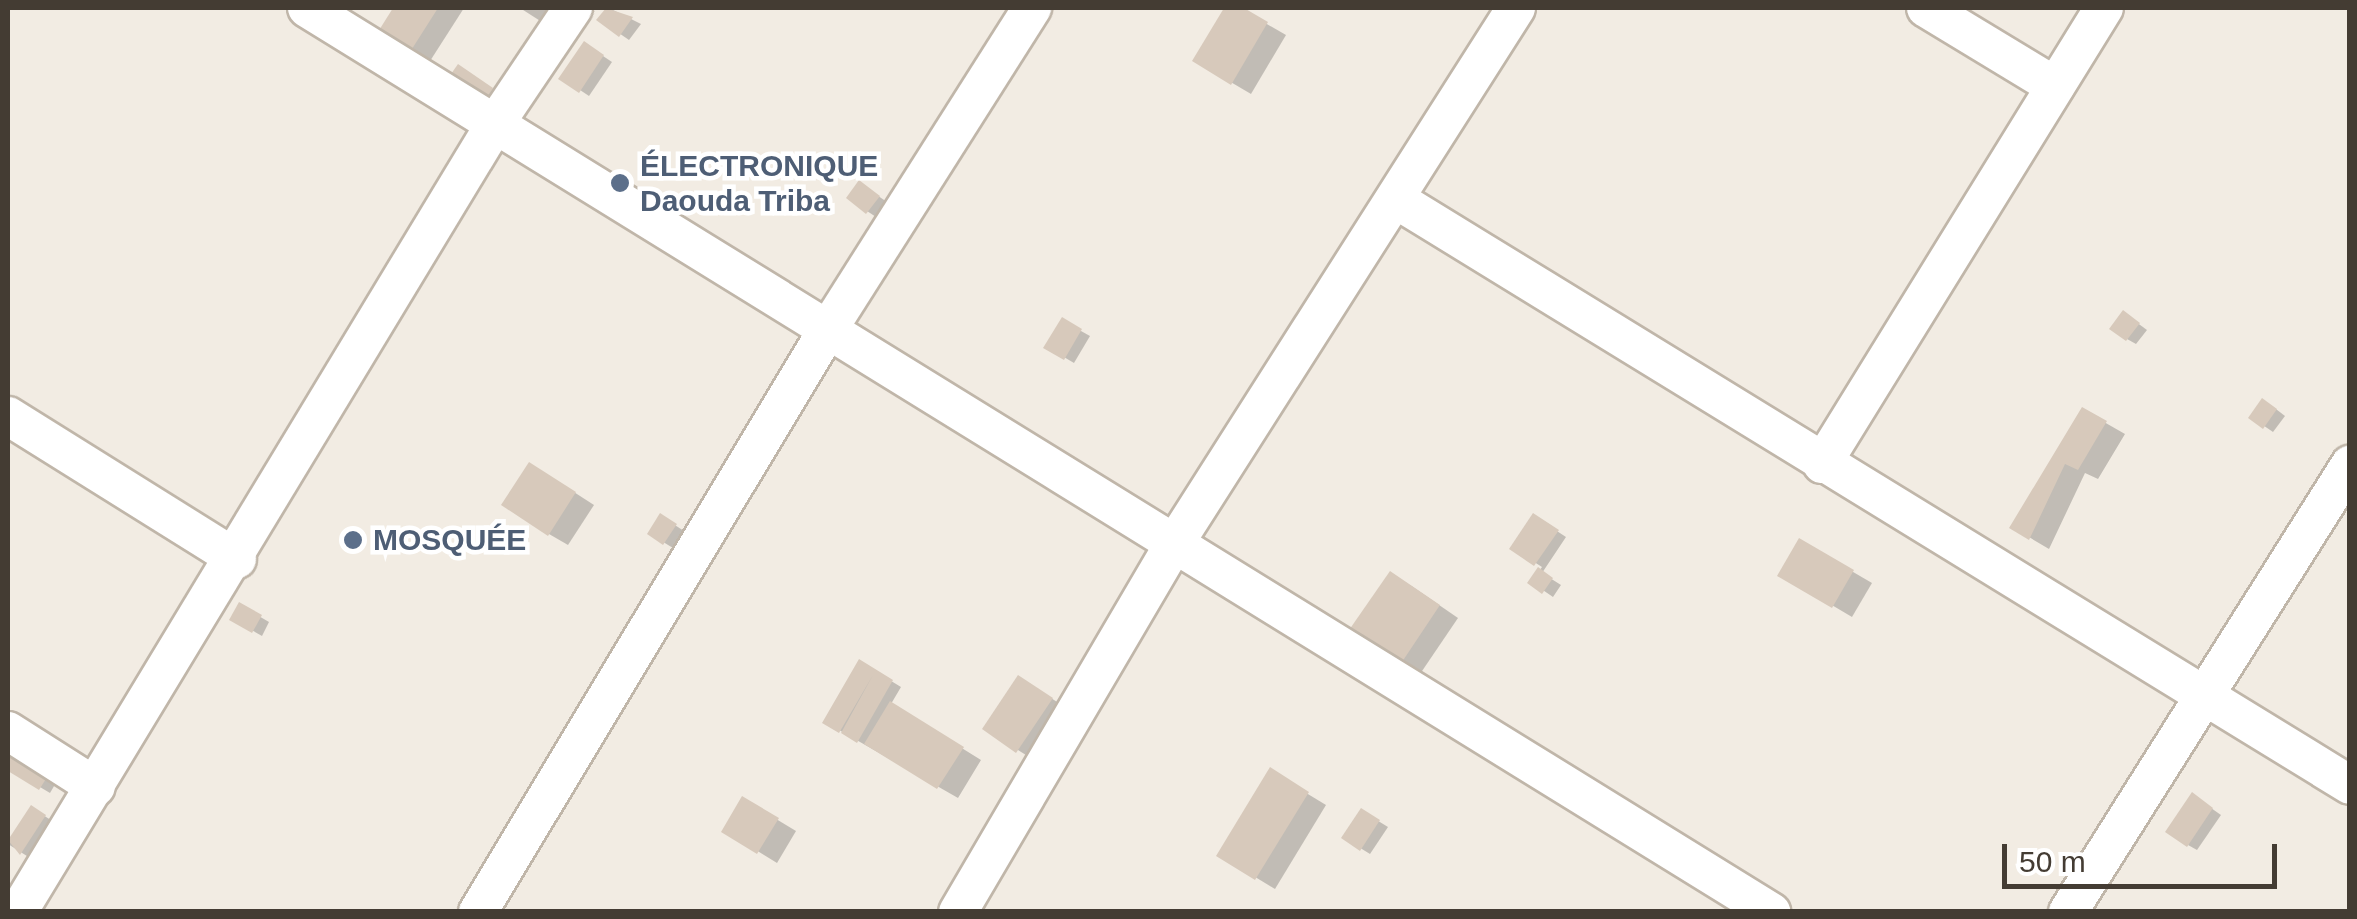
<!DOCTYPE html>
<html>
<head>
<meta charset="utf-8">
<style>
  body { margin:0 }
  #map { position:relative; width:2357px; height:919px; overflow:hidden; background:#f2ece3; font-family:Arial,sans-serif }
  div>[style] { position:absolute }
  .shadow>* { inset:0; background:#0003 }
  .building>* { inset:0; background:#d7c9bb }
  .roads { filter:drop-shadow(2px 0 #c0b6a9) drop-shadow(-2px 0 #c0b6a9) drop-shadow(0 2px #c0b6a9) drop-shadow(0 -2px #c0b6a9) }
  .minor>* { height:38px; margin:-19px; padding:0 19px; transform-origin:19px; border-radius:19px; background:#fff }
  .dots>* { width:28px; height:28px; translate:-50% -50%; box-sizing:border-box; border:5px solid #fff; border-radius:50% }
  span { translate:-50% -50%; white-space:nowrap; text-align:center; line-height:1.15; -webkit-text-stroke:9px #fff; paint-order:stroke }
  .service-label { font-size:30px; color:#4e5e75; font-weight:700 }
  .left { translate:0 -50%; text-align:left }
  .frame { position:absolute; inset:0; border:10px solid #443c33; pointer-events:none }
  .scale { position:absolute; left:2002px; top:844px; width:275px; height:45px; box-sizing:border-box; border:5px solid #443c33; border-top:0; padding-left:12px; font-size:30px; line-height:35px; white-space:nowrap; color:#443c33; -webkit-text-stroke:8px #fff; paint-order:stroke }
</style>
</head>
<body>
<div id="map">
  <div class="shadow">
    <i style="clip-path:polygon(396px 8px,464px 8px,423px 72px,374px 42px)"></i>
    <i style="clip-path:polygon(520px 8px,556px 8px,545px 24px)"></i>
    <i style="clip-path:polygon(609px 8px,641px 24px,629px 40px,600px 20px)"></i>
    <i style="clip-path:polygon(1226px 8px,1239px 8px,1286px 35px,1251px 94px,1195px 61px)"></i>
    <i style="clip-path:polygon(594px 50px,612px 62px,589px 96px,562px 78px)"></i>
    <i style="clip-path:polygon(868px 189px,887px 202px,876px 217px,867px 211px)"></i>
    <i style="clip-path:polygon(2132px 319px,2147px 330px,2136px 344px,2127px 339px)"></i>
    <i style="clip-path:polygon(1063px 321px,1090px 336px,1074px 363px,1047px 347px)"></i>
    <i style="clip-path:polygon(2272px 406px,2285px 416px,2273px 432px,2251px 417px)"></i>
    <i style="clip-path:polygon(2083px 410px,2125px 434px,2098px 479px,2085px 473px,2049px 549px,2012px 527px)"></i>
    <i style="clip-path:polygon(549px 476px,594px 505px,568px 545px,549px 534px)"></i>
    <i style="clip-path:polygon(661px 516px,684px 531px,673px 548px,650px 534px)"></i>
    <i style="clip-path:polygon(1534px 516px,1566px 537px,1542px 573px,1561px 585px,1553px 597px,1531px 582px,1542px 567px,1512px 548px)"></i>
    <i style="clip-path:polygon(1800px 541px,1872px 583px,1852px 617px,1781px 575px)"></i>
    <i style="clip-path:polygon(1410px 585px,1458px 618px,1418px 677px,1399px 666px)"></i>
    <i style="clip-path:polygon(240px 605px,269px 622px,262px 636px,232px 619px)"></i>
    <i style="clip-path:polygon(860px 662px,901px 687px,891px 704px,981px 760px,958px 798px,825px 722px)"></i>
    <i style="clip-path:polygon(1037px 689px,1071px 711px,1037px 762px,985px 729px)"></i>
    <i style="clip-path:polygon(8px 751px,57px 781px,50px 793px,8px 768px)"></i>
    <i style="clip-path:polygon(1270px 771px,1326px 805px,1275px 889px,1219px 855px)"></i>
    <i style="clip-path:polygon(743px 799px,796px 831px,777px 863px,725px 831px)"></i>
    <i style="clip-path:polygon(2201px 801px,2221px 815px,2197px 850px,2188px 845px)"></i>
    <i style="clip-path:polygon(32px 808px,54px 822px,30px 858px,8px 844px)"></i>
    <i style="clip-path:polygon(1362px 811px,1388px 827px,1370px 854px,1344px 838px)"></i>
  </div>
  <div class="building">
    <i style="clip-path:polygon(393px 8px,438px 8px,403px 63px,371px 43px)"></i>
    <i style="clip-path:polygon(606px 8px,633px 17px,619px 37px,596px 20px)"></i>
    <i style="clip-path:polygon(1224px 8px,1244px 8px,1268px 22px,1231px 85px,1192px 61px)"></i>
    <i style="clip-path:polygon(584px 41px,604px 55px,579px 93px,558px 79px)"></i>
    <i style="clip-path:polygon(458px 64px,493px 88px,479px 111px,442px 87px)"></i>
    <i style="clip-path:polygon(859px 180px,880px 196px,866px 214px,846px 198px)"></i>
    <i style="clip-path:polygon(2123px 310px,2140px 323px,2126px 341px,2109px 329px)"></i>
    <i style="clip-path:polygon(1062px 317px,1082px 329px,1064px 360px,1043px 348px)"></i>
    <i style="clip-path:polygon(2262px 398px,2277px 409px,2263px 429px,2248px 418px)"></i>
    <i style="clip-path:polygon(2082px 407px,2107px 421px,2078px 470px,2065px 464px,2029px 540px,2009px 528px)"></i>
    <i style="clip-path:polygon(529px 462px,576px 492px,548px 536px,501px 505px)"></i>
    <i style="clip-path:polygon(660px 513px,677px 524px,663px 545px,647px 534px)"></i>
    <i style="clip-path:polygon(1533px 513px,1559px 530px,1534px 566px,1509px 549px)"></i>
    <i style="clip-path:polygon(1799px 538px,1854px 570px,1832px 608px,1777px 576px)"></i>
    <i style="clip-path:polygon(1538px 567px,1553px 578px,1542px 594px,1527px 583px)"></i>
    <i style="clip-path:polygon(1390px 571px,1440px 605px,1398px 668px,1347px 633px)"></i>
    <i style="clip-path:polygon(239px 602px,262px 615px,252px 633px,229px 620px)"></i>
    <i style="clip-path:polygon(859px 659px,893px 680px,857px 743px,841px 733px,873px 675px,839px 733px,822px 723px)"></i>
    <i style="clip-path:polygon(1018px 675px,1053px 698px,1016px 753px,982px 729px)"></i>
    <i style="clip-path:polygon(890px 701px,964px 747px,937px 789px,864px 744px)"></i>
    <i style="clip-path:polygon(8px 748px,49px 774px,39px 790px,8px 771px)"></i>
    <i style="clip-path:polygon(1270px 767px,1309px 792px,1255px 880px,1216px 856px)"></i>
    <i style="clip-path:polygon(2192px 792px,2213px 808px,2187px 847px,2165px 832px)"></i>
    <i style="clip-path:polygon(742px 796px,779px 818px,757px 854px,721px 832px)"></i>
    <i style="clip-path:polygon(31px 805px,46px 815px,20px 855px,8px 840px)"></i>
    <i style="clip-path:polygon(1361px 808px,1380px 820px,1360px 851px,1341px 838px)"></i>
  </div>
  <div class="roads">
    <div class="minor">
      <i style="left:307px;top:8px;width:1721px;rotate:31.69deg"></i>
      <i style="left:1926px;top:8px;width:151px;rotate:31.2deg"></i>
      <i style="left:1397px;top:200px;width:1118px;rotate:31.54deg"></i>
      <i style="left:8px;top:416px;width:270px;rotate:32deg"></i>
      <i style="left:1822px;top:464px;width:536px;rotate:-58.27deg"></i>
      <i style="left:8px;top:731px;width:104px;rotate:32.5deg"></i>
      <i style="left:18px;top:912px;width:921px;rotate:-58.81deg"></i>
      <i style="left:495px;top:124px;width:140px;rotate:-56.1deg"></i>
      <i style="left:478px;top:912px;width:678px;rotate:-59.01deg"></i>
      <i style="left:827px;top:331px;width:383px;rotate:-57.6deg"></i>
      <i style="left:958px;top:912px;width:424px;rotate:-59.6deg"></i>
      <i style="left:1173px;top:546px;width:638px;rotate:-57.48deg"></i>
      <i style="left:2068px;top:912px;width:529px;rotate:-57.75deg"></i>
    </div>
  </div>
  <div class="dots">
    <i style="left:620px;top:183px;background:#5c6f8a"></i>
    <i style="left:353px;top:540px;background:#5c6f8a"></i>
  </div>
  <div class="service-label">
    <span class="left" style="left:640px;top:183px">ÉLECTRONIQUE<br>Daouda Triba</span>
    <span class="left" style="left:373px;top:540px">MOSQUÉE</span>
  </div>
  <div class="frame"></div>
  <div class="scale">50 m</div>
</div>
</body>
</html>
